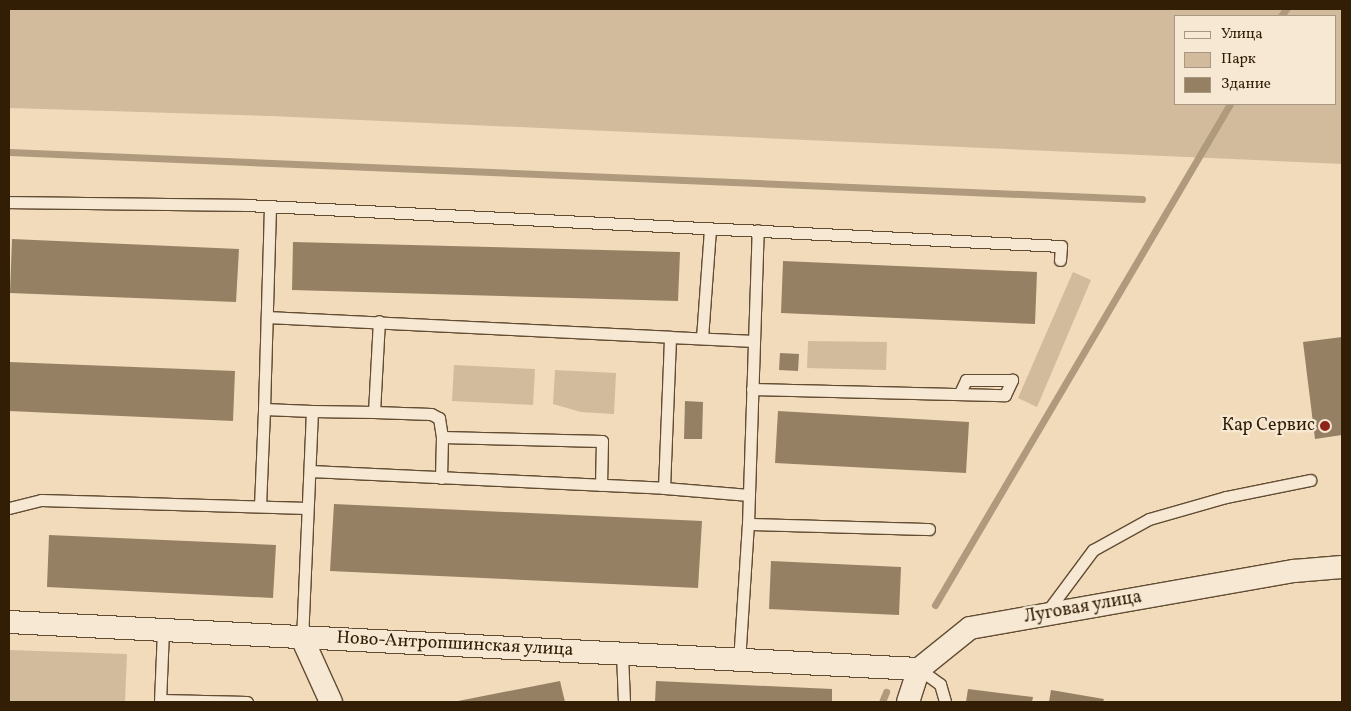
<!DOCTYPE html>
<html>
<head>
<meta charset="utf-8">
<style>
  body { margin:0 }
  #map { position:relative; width:1351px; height:711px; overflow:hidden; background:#f1dbbb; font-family:Vollkorn,serif }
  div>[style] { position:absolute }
  .green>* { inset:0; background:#d1bb9c }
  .stream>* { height:7px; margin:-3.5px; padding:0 3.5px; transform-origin:3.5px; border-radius:3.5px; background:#b09a7d }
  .building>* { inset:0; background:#958064 }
  .roads { filter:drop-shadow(1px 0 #624c32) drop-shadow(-1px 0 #624c32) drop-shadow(0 1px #624c32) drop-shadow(0 -1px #624c32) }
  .service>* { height:11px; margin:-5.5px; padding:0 5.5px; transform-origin:5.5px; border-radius:5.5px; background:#f6e8d3 }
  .minor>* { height:22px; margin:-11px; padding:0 11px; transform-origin:11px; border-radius:11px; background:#f6e8d3 }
  .dots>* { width:14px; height:14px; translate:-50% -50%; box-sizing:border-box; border:2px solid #f6e8d3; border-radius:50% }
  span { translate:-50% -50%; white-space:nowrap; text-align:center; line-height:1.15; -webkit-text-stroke:4.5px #f6e8d3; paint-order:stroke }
  .poi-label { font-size:18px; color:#321d05 }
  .right { translate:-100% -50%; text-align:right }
  .street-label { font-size:18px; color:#321d05 }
  .frame { position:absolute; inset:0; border:10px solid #321d05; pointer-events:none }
  .legend { position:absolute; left:1174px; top:15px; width:162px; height:90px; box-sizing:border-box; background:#f6e8d3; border:1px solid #a89781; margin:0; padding:6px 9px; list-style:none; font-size:15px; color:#321d05 }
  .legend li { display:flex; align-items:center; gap:10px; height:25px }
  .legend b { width:25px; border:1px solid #a89781 }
</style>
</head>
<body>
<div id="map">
  <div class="green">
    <i style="clip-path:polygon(evenodd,9px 9px,1342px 9px,1342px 164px,271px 116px,9px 108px,9px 9px,1175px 16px,1335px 16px,1335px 104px,1175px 104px,1175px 16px)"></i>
    <i style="clip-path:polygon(1073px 272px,1091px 280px,1037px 407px,1018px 398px)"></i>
    <i style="clip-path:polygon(808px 341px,887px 342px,886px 370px,807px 368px)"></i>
    <i style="clip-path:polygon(454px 365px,535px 369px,533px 405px,452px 401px)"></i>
    <i style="clip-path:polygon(555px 370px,616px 373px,614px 414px,581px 412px,553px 404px)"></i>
    <i style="clip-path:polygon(9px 650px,127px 654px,125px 702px,9px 702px)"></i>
  </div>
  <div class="stream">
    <i style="left:1281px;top:16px;width:9px;rotate:-54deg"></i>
    <i style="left:9px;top:152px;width:1134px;rotate:2.38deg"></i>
    <i style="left:935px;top:605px;width:581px;rotate:-59.51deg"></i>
    <i style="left:882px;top:702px;width:11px;rotate:-68deg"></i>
  </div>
  <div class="building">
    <i style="clip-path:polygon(12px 239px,239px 249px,236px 302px,10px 293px)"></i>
    <i style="clip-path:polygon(293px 242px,680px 252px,678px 301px,292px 290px)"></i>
    <i style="clip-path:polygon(783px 261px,1037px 272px,1035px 324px,781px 313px)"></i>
    <i style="clip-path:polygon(1342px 337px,1342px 435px,1315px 439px,1303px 342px)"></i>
    <i style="clip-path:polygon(780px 353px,799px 354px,798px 371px,779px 370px)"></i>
    <i style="clip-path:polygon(9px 362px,235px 371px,233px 421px,9px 411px)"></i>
    <i style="clip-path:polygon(685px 401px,703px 402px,702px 439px,684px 439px)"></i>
    <i style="clip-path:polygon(778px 411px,969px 422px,966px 473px,775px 463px)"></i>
    <i style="clip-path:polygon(334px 504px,702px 521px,698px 588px,330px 571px)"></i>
    <i style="clip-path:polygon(49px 535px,276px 545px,273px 598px,47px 587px)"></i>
    <i style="clip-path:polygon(771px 561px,901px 567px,899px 615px,769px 609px)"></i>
    <i style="clip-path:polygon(560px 681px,565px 702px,458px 702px,458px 701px)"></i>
    <i style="clip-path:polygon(656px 681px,832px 689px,832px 702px,655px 702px)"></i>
    <i style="clip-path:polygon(968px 689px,1033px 697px,1032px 702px,966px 702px)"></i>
    <i style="clip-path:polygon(1051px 690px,1104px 699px,1103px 702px,1049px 702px)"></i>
  </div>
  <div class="roads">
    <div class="service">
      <i style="left:9px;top:202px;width:236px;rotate:0.7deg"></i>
      <i style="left:245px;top:205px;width:817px;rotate:2.88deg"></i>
      <i style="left:1061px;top:246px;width:14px;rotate:94deg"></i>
      <i style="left:270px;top:207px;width:202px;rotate:91.7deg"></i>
      <i style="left:264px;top:409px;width:48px;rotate:2.4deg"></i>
      <i style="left:312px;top:411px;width:227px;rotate:92.5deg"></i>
      <i style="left:267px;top:317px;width:403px;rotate:2.8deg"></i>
      <i style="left:702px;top:338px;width:108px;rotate:-85.8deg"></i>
      <i style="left:752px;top:389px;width:253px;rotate:1.4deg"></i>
      <i style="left:1005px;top:395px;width:17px;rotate:-65deg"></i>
      <i style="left:1012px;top:380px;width:46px;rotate:180deg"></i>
      <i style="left:966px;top:380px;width:14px;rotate:115deg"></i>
      <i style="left:312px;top:411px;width:62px;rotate:0.9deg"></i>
      <i style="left:374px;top:412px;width:91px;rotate:-86.9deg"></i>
      <i style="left:374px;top:412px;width:57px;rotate:2deg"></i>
      <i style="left:431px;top:414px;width:9px;rotate:27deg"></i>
      <i style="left:439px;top:418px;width:19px;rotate:81deg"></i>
      <i style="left:442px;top:437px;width:160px;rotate:1.4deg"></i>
      <i style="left:602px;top:441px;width:44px;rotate:91.3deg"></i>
      <i style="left:310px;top:471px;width:354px;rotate:2.7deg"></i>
      <i style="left:441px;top:478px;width:41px;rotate:-88.6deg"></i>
      <i style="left:749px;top:495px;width:85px;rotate:-175.3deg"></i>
      <i style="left:664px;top:488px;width:151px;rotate:-87.7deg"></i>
      <i style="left:670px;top:337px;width:84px;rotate:2.7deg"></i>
      <i style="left:260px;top:506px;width:97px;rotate:-87.6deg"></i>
      <i style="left:9px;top:508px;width:33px;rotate:-14deg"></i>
      <i style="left:41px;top:500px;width:266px;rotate:1.7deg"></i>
      <i style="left:748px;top:524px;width:181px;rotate:1.6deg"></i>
      <i style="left:1046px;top:613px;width:79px;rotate:-53.3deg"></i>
      <i style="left:1093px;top:550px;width:64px;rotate:-29deg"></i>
      <i style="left:1149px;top:519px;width:80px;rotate:-15.9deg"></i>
      <i style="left:1226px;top:497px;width:86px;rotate:-11.4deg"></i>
      <i style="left:622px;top:654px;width:48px;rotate:87.6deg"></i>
      <i style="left:739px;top:662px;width:138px;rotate:-86.3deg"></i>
      <i style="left:748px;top:524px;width:294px;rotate:-88.1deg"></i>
      <i style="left:919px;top:669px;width:26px;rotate:36deg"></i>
      <i style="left:940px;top:684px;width:19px;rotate:74deg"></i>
      <i style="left:161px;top:700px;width:86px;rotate:1.3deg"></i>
      <i style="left:160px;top:702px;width:71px;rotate:-87.6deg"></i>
    </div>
    <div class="minor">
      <i style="left:9px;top:622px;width:911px;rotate:2.96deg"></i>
      <i style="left:302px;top:638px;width:70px;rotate:65.6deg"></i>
      <i style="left:908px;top:702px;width:35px;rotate:-72deg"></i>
      <i style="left:919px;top:669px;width:65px;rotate:-38.8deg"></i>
      <i style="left:970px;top:628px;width:329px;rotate:-10deg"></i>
      <i style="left:1294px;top:571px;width:48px;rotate:-4.8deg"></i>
    </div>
  </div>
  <div class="dots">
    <i style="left:1325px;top:426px;background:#8f2418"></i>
  </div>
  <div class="poi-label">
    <span class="right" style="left:1315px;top:426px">Кар Сервис</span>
  </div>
  <div class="street-label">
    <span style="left:1083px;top:608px;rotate:-10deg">Луговая улица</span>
    <span style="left:455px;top:645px;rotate:3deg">Ново-Антропшинская улица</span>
  </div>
  <div class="frame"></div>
  <ul class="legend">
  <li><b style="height:6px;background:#f6e8d3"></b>Улица</li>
  <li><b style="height:14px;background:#d1bb9c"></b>Парк</li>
  <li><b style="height:14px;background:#958064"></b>Здание</li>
  </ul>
</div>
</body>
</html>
